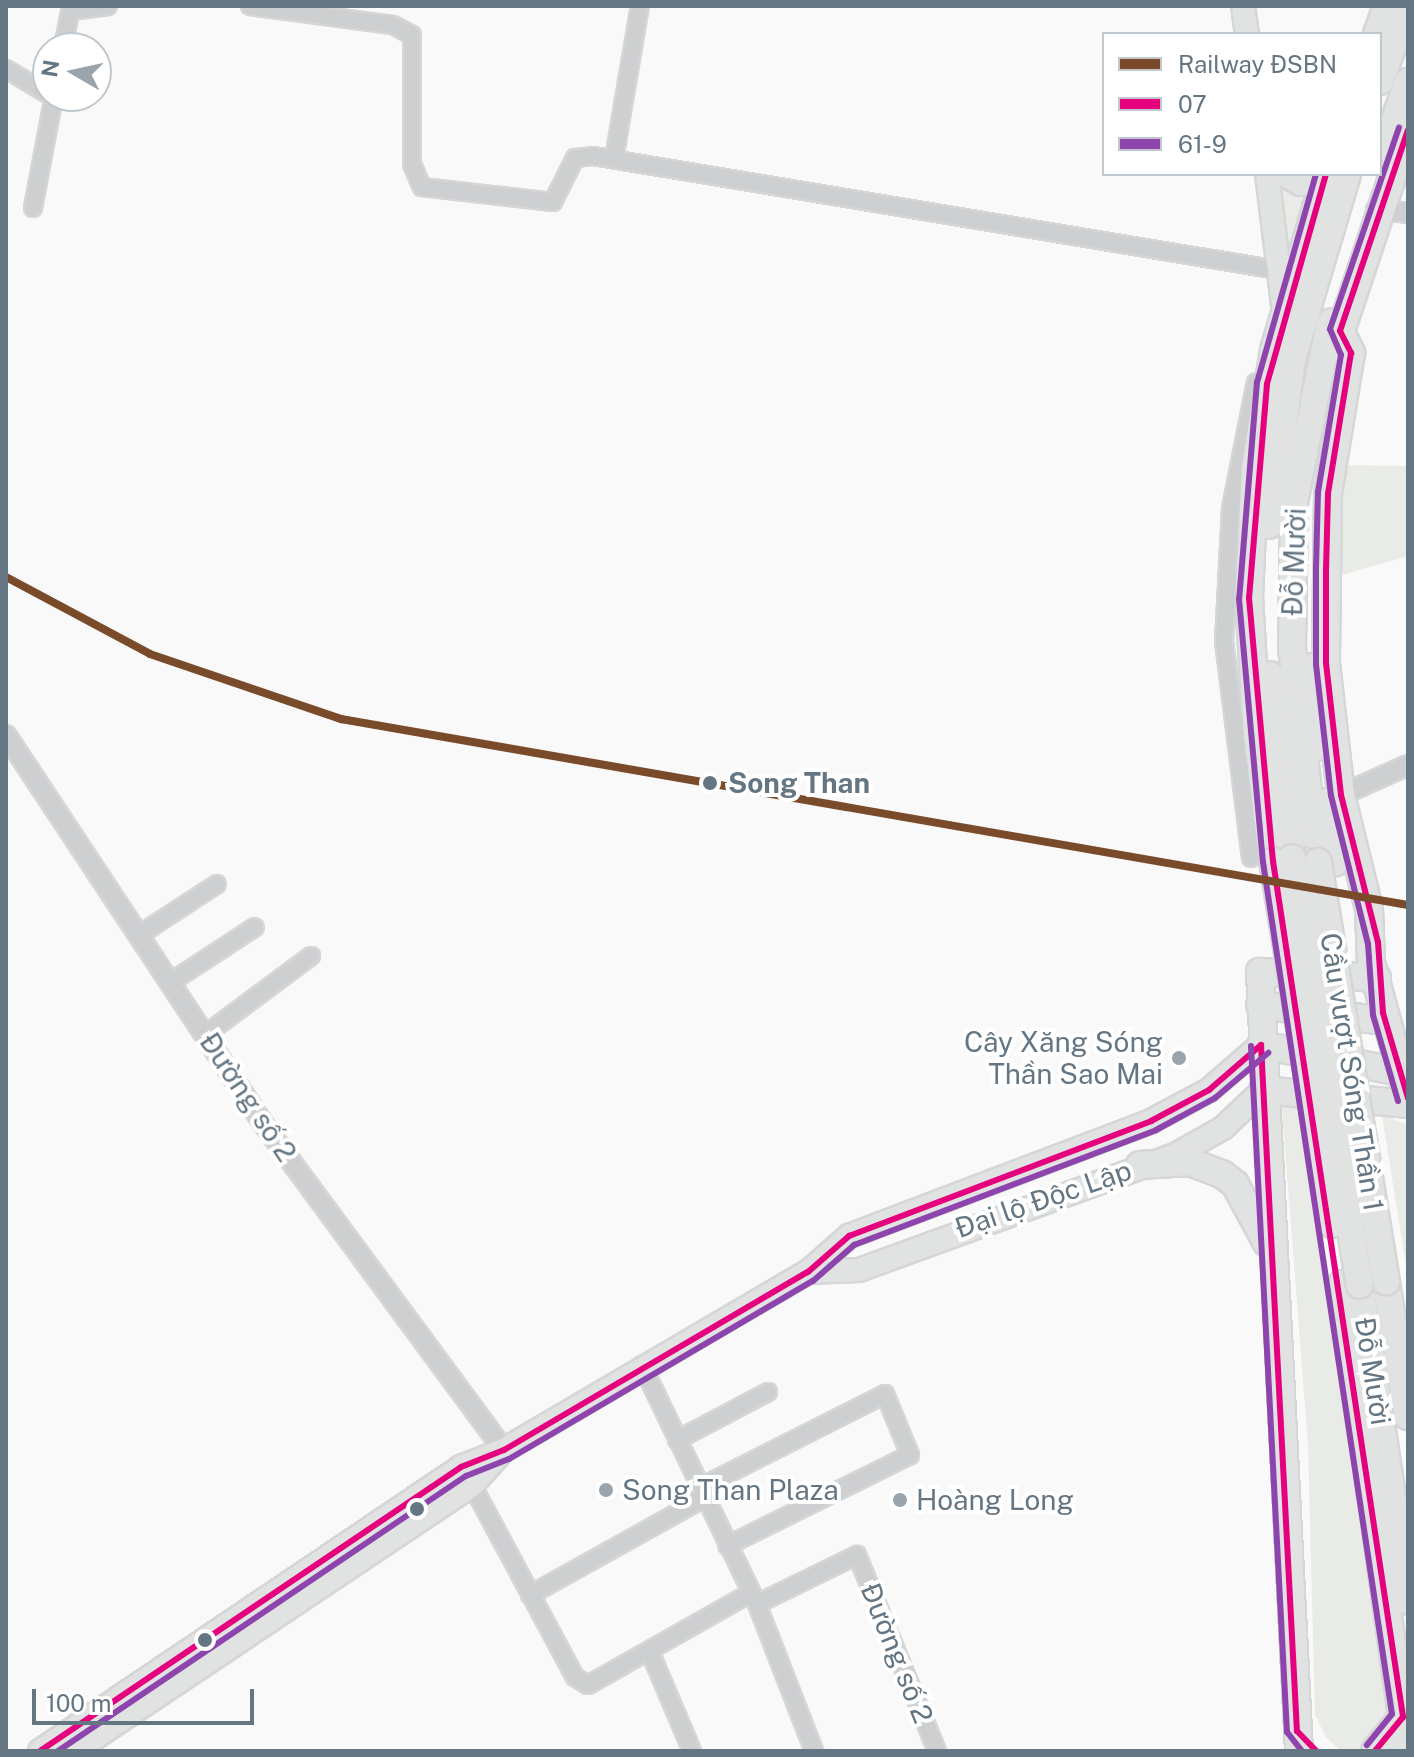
<!DOCTYPE html>
<html>
<head>
<meta charset="utf-8">
<style>
  body { margin:0 }
  #map { position:relative; width:1414px; height:1757px; overflow:hidden; background:#f9f9f9; font-family:"Public Sans",sans-serif }
  div>[style] { position:absolute }
  .green>* { inset:0; background:#e8ebe6 }
  .roads { filter:drop-shadow(2px 0 #d5d6d7) drop-shadow(-2px 0 #d5d6d7) drop-shadow(0 2px #d5d6d7) drop-shadow(0 -2px #d5d6d7) }
  .minor>* { height:16px; margin:-8px; padding:0 8px; transform-origin:8px; border-radius:8px; background:#cecfd0 }
  .tertiary>* { height:18px; margin:-9px; padding:0 9px; transform-origin:9px; border-radius:9px; background:#cecfd0 }
  .secondary>* { height:22px; margin:-11px; padding:0 11px; transform-origin:11px; border-radius:11px; background:#e1e2e2 }
  .trunk>* { height:26px; margin:-13px; padding:0 13px; transform-origin:13px; border-radius:13px; background:#e1e2e2 }
  .bridges { filter:drop-shadow(2px 0 #d5d6d6) drop-shadow(-2px 0 #d5d6d6) drop-shadow(0 2px #d5d6d6) drop-shadow(0 -2px #d5d6d6) }
  .trunk-bridge>* { height:26px; margin:-13px; padding:0 13px; transform-origin:13px; border-radius:13px; background:#e1e2e2 }
  .bus-1>* { height:6px; margin:-3px; padding:0 3px; transform-origin:3px; border-radius:3px; background:#e5007d }
  .bus-2>* { height:6px; margin:-3px; padding:0 3px; transform-origin:3px; border-radius:3px; background:#8e44ad }
  .rail-1>* { height:8px; margin:-4px; padding:0 4px; transform-origin:4px; border-radius:4px; background:#7a4b2a }
  .dots>* { width:22px; height:22px; translate:-50% -50%; box-sizing:border-box; border:4px solid #fff; border-radius:50% }
  span { translate:-50% -50%; white-space:nowrap; text-align:center; line-height:1.15; -webkit-text-stroke:8px #fff; paint-order:stroke }
  .street-label { font-size:28px; color:#657683 }
  .stop-label { font-size:28px; color:#657683; font-weight:700 }
  .left { translate:0 -50%; text-align:left }
  .poi-label { font-size:28px; color:#657683 }
  .right { translate:-100% -50%; text-align:right }
  .frame { position:absolute; inset:0; border:8px solid #657683; pointer-events:none }
  .legend { position:absolute; left:1102px; top:32px; width:280px; height:144px; box-sizing:border-box; background:#fff; border:2px solid #c1c8cd; margin:0; padding:10px 14px; list-style:none; font-size:24px; color:#657683 }
  .legend li { display:flex; align-items:center; gap:16px; height:40px }
  .legend b { width:40px; border:2px solid #c1c8cd }
  .north { position:absolute; left:32px; top:32px; width:80px; height:80px; box-sizing:border-box; background:#fff; border:2px solid #c1c8cd; border-radius:50%; rotate:279deg; font-size:22px; font-weight:700; line-height:32px; text-align:center; color:#657683 }
  .north::after { content:''; display:block; margin:auto; width:28px; height:36px; background:#99a4ac; clip-path:polygon(50% 0,100% 100%,50% 72%,0 100%) }
  .scale { position:absolute; left:32px; top:1689px; width:222px; height:36px; box-sizing:border-box; border:4px solid #657683; border-top:0; padding-left:10px; font-size:24px; line-height:28px; white-space:nowrap; color:#657683; -webkit-text-stroke:6px #fff; paint-order:stroke }
</style>
</head>
<body>
<div id="map">
  <div class="green">
    <i style="clip-path:polygon(1284px 186px,1314px 192px,1288px 276px,1279px 192px)"></i>
    <i style="clip-path:polygon(1343px 465px,1408px 466px,1408px 556px,1335px 577px)"></i>
    <i style="clip-path:polygon(1287px 1103px,1301px 1103px,1382px 1599px,1391px 1702px,1388px 1728px,1373px 1751px,1341px 1751px,1326px 1737px,1315px 1715px,1308px 1445px,1282px 1109px)"></i>
    <i style="clip-path:polygon(1382px 1115px,1408px 1125px,1408px 1278px)"></i>
  </div>
  <div class="roads">
    <div class="minor">
      <i style="left:250px;top:6px;width:144px;rotate:7.6deg"></i>
      <i style="left:393px;top:25px;width:21px;rotate:28deg"></i>
      <i style="left:412px;top:35px;width:129px;rotate:90deg"></i>
      <i style="left:412px;top:164px;width:25px;rotate:67deg"></i>
      <i style="left:422px;top:187px;width:132px;rotate:6.5deg"></i>
      <i style="left:553px;top:202px;width:49px;rotate:-63.4deg"></i>
      <i style="left:575px;top:158px;width:18px;rotate:-6deg"></i>
      <i style="left:593px;top:156px;width:694px;rotate:9.45deg"></i>
      <i style="left:63px;top:48px;width:38px;rotate:-79deg"></i>
      <i style="left:70px;top:11px;width:38px;rotate:-7deg"></i>
      <i style="left:6px;top:69px;width:49px;rotate:30.8deg"></i>
      <i style="left:614px;top:159px;width:155px;rotate:-80.4deg"></i>
      <i style="left:33px;top:208px;width:114px;rotate:-79.4deg"></i>
      <i style="left:1251px;top:858px;width:218px;rotate:-97.1deg"></i>
      <i style="left:1224px;top:642px;width:134px;rotate:-87deg"></i>
      <i style="left:1231px;top:508px;width:128px;rotate:-78.8deg"></i>
      <i style="left:139px;top:935px;width:93px;rotate:-33.2deg"></i>
      <i style="left:171px;top:982px;width:100px;rotate:-33.2deg"></i>
      <i style="left:206px;top:1034px;width:131px;rotate:-36.6deg"></i>
      <i style="left:642px;top:1365px;width:265px;rotate:64.3deg"></i>
      <i style="left:757px;top:1604px;width:158px;rotate:68.8deg"></i>
      <i style="left:677px;top:1440px;width:103px;rotate:-27.8deg"></i>
      <i style="left:472px;top:1485px;width:218px;rotate:61.8deg"></i>
      <i style="left:575px;top:1677px;width:15px;rotate:32deg"></i>
      <i style="left:588px;top:1685px;width:185px;rotate:-29.5deg"></i>
      <i style="left:530px;top:1595px;width:191px;rotate:-29.1deg"></i>
      <i style="left:697px;top:1502px;width:24px;rotate:-55deg"></i>
      <i style="left:711px;top:1482px;width:195px;rotate:-26.8deg"></i>
      <i style="left:885px;top:1394px;width:66px;rotate:67.7deg"></i>
      <i style="left:910px;top:1455px;width:204px;rotate:153.6deg"></i>
      <i style="left:757px;top:1604px;width:111px;rotate:-26.1deg"></i>
      <i style="left:857px;top:1555px;width:212px;rotate:67.8deg"></i>
      <i style="left:650px;top:1652px;width:108px;rotate:67deg"></i>
    </div>
    <div class="tertiary">
      <i style="left:1376px;top:210px;width:32px;rotate:5deg"></i>
      <i style="left:6px;top:735px;width:464px;rotate:56.5deg"></i>
      <i style="left:262px;top:1122px;width:408px;rotate:53.6deg"></i>
      <i style="left:1341px;top:795px;width:73px;rotate:-24.1deg"></i>
    </div>
    <div class="secondary">
      <i style="left:1243px;top:6px;width:28px;rotate:82deg"></i>
      <i style="left:1267px;top:174px;width:139px;rotate:83deg"></i>
      <i style="left:1283px;top:174px;width:20px;rotate:30deg"></i>
      <i style="left:1300px;top:184px;width:38px;rotate:-2deg"></i>
      <i style="left:808px;top:1272px;width:51px;rotate:-2.2deg"></i>
      <i style="left:859px;top:1270px;width:336px;rotate:-20deg"></i>
      <i style="left:1175px;top:1155px;width:55px;rotate:-29.4deg"></i>
      <i style="left:1223px;top:1128px;width:55px;rotate:-43.5deg"></i>
      <i style="left:40px;top:1751px;width:508px;rotate:-34deg"></i>
      <i style="left:461px;top:1467px;width:46px;rotate:-21.6deg"></i>
      <i style="left:504px;top:1450px;width:352px;rotate:-30.4deg"></i>
      <i style="left:808px;top:1272px;width:55px;rotate:-41.3deg"></i>
      <i style="left:849px;top:1236px;width:323px;rotate:-20.8deg"></i>
      <i style="left:1151px;top:1121px;width:66px;rotate:-28.1deg"></i>
      <i style="left:1209px;top:1090px;width:69px;rotate:-40.9deg"></i>
      <i style="left:75px;top:1751px;width:478px;rotate:-33.8deg"></i>
      <i style="left:472px;top:1485px;width:39px;rotate:-48deg"></i>
    </div>
    <div class="trunk">
      <i style="left:1377px;top:34px;width:30px;rotate:-70deg"></i>
      <i style="left:1380px;top:81px;width:80px;rotate:-70.2deg"></i>
      <i style="left:1385px;top:149px;width:71px;rotate:-71.1deg"></i>
      <i style="left:1340px;top:331px;width:25px;rotate:63deg"></i>
      <i style="left:1351px;top:353px;width:143px;rotate:99.3deg"></i>
      <i style="left:1328px;top:494px;width:169px;rotate:90.7deg"></i>
      <i style="left:1326px;top:663px;width:133px;rotate:83.5deg"></i>
      <i style="left:1341px;top:795px;width:117px;rotate:76.2deg"></i>
      <i style="left:1369px;top:909px;width:53px;rotate:87.8deg"></i>
      <i style="left:1371px;top:962px;width:141px;rotate:74.8deg"></i>
      <i style="left:1336px;top:346px;width:228px;rotate:-71.6deg"></i>
      <i style="left:1269px;top:525px;width:168px;rotate:-82.1deg"></i>
      <i style="left:1292px;top:359px;width:193px;rotate:-73.4deg"></i>
      <i style="left:1311px;top:667px;width:80px;rotate:84.3deg"></i>
      <i style="left:1270px;top:675px;width:184px;rotate:83.1deg"></i>
      <i style="left:1327px;top:802px;width:61px;rotate:82.4deg"></i>
      <i style="left:1313px;top:835px;width:187px;rotate:-96.4deg"></i>
      <i style="left:1292px;top:649px;width:146px;rotate:-89.2deg"></i>
      <i style="left:1294px;top:503px;width:184px;rotate:-78.7deg"></i>
      <i style="left:1273px;top:861px;width:127px;rotate:-97.2deg"></i>
      <i style="left:1257px;top:735px;width:137px;rotate:-93.3deg"></i>
      <i style="left:1249px;top:598px;width:131px;rotate:-87.4deg"></i>
      <i style="left:1255px;top:467px;width:119px;rotate:-80.8deg"></i>
      <i style="left:1274px;top:350px;width:184px;rotate:-73.5deg"></i>
      <i style="left:1260px;top:1005px;width:126px;rotate:7.3deg"></i>
      <i style="left:1261px;top:1045px;width:142px;rotate:11deg"></i>
      <i style="left:1263px;top:1090px;width:146px;rotate:5.5deg"></i>
      <i style="left:1140px;top:1165px;width:50px;rotate:-3.4deg"></i>
      <i style="left:1190px;top:1162px;width:34px;rotate:21deg"></i>
      <i style="left:1222px;top:1174px;width:16px;rotate:38deg"></i>
      <i style="left:1235px;top:1184px;width:67px;rotate:61.5deg"></i>
      <i style="left:1386px;top:1282px;width:136px;rotate:80.7deg"></i>
      <i style="left:1342px;top:1284px;width:472px;rotate:82.1deg"></i>
      <i style="left:1361px;top:1293px;width:311px;rotate:81.3deg"></i>
      <i style="left:1299px;top:1751px;width:780px;rotate:-92.87deg"></i>
      <i style="left:1260px;top:972px;width:117px;rotate:2.9deg"></i>
      <i style="left:1375px;top:1751px;width:44px;rotate:-50.5deg"></i>
    </div>
  </div>
  <div class="bridges">
    <div class="trunk-bridge">
      <i style="left:1292px;top:858px;width:432px;rotate:81deg"></i>
      <i style="left:1273px;top:861px;width:368px;rotate:80.8deg"></i>
      <i style="left:1318px;top:862px;width:425px;rotate:80.8deg"></i>
    </div>
  </div>
  <div class="bus-1">
    <i style="left:1408px;top:130px;width:212px;rotate:108.7deg"></i>
    <i style="left:1340px;top:331px;width:25px;rotate:63deg"></i>
    <i style="left:1351px;top:353px;width:143px;rotate:99.3deg"></i>
    <i style="left:1328px;top:494px;width:74px;rotate:91.5deg"></i>
    <i style="left:1326px;top:568px;width:95px;rotate:90deg"></i>
    <i style="left:1326px;top:663px;width:133px;rotate:83.5deg"></i>
    <i style="left:1341px;top:795px;width:152px;rotate:75.9deg"></i>
    <i style="left:1378px;top:942px;width:71px;rotate:86deg"></i>
    <i style="left:1383px;top:1013px;width:89px;rotate:73.6deg"></i>
    <i style="left:1326px;top:174px;width:218px;rotate:105.7deg"></i>
    <i style="left:1267px;top:384px;width:215px;rotate:94.8deg"></i>
    <i style="left:1249px;top:598px;width:264px;rotate:84.8deg"></i>
    <i style="left:1273px;top:861px;width:866px;rotate:81.36deg"></i>
    <i style="left:1403px;top:1717px;width:44px;rotate:129.5deg"></i>
    <i style="left:1261px;top:1045px;width:687px;rotate:87deg"></i>
    <i style="left:1297px;top:1731px;width:28px;rotate:46deg"></i>
    <i style="left:40px;top:1751px;width:508px;rotate:-34deg"></i>
    <i style="left:461px;top:1467px;width:46px;rotate:-21.6deg"></i>
    <i style="left:504px;top:1450px;width:352px;rotate:-30.4deg"></i>
    <i style="left:808px;top:1272px;width:55px;rotate:-41.3deg"></i>
    <i style="left:849px;top:1236px;width:323px;rotate:-20.8deg"></i>
    <i style="left:1151px;top:1121px;width:66px;rotate:-28.1deg"></i>
    <i style="left:1209px;top:1090px;width:69px;rotate:-40.9deg"></i>
  </div>
  <div class="bus-2">
    <i style="left:1316px;top:174px;width:216px;rotate:105.8deg"></i>
    <i style="left:1257px;top:382px;width:218px;rotate:94.7deg"></i>
    <i style="left:1239px;top:599px;width:264px;rotate:84.8deg"></i>
    <i style="left:1263px;top:862px;width:862px;rotate:81.39deg"></i>
    <i style="left:1392px;top:1714px;width:40px;rotate:129deg"></i>
    <i style="left:1251px;top:1046px;width:687px;rotate:87deg"></i>
    <i style="left:1287px;top:1732px;width:24px;rotate:52deg"></i>
    <i style="left:1398px;top:1101px;width:90px;rotate:-106.2deg"></i>
    <i style="left:1373px;top:1015px;width:71px;rotate:-94deg"></i>
    <i style="left:1368px;top:944px;width:153px;rotate:-104deg"></i>
    <i style="left:1331px;top:796px;width:133px;rotate:-96.5deg"></i>
    <i style="left:1316px;top:664px;width:96px;rotate:-90deg"></i>
    <i style="left:1316px;top:568px;width:76px;rotate:-88.5deg"></i>
    <i style="left:1318px;top:492px;width:139px;rotate:-80.5deg"></i>
    <i style="left:1341px;top:355px;width:28px;rotate:-113deg"></i>
    <i style="left:1330px;top:329px;width:213px;rotate:-71.1deg"></i>
    <i style="left:58px;top:1751px;width:492px;rotate:-34deg"></i>
    <i style="left:466px;top:1476px;width:46px;rotate:-21.6deg"></i>
    <i style="left:509px;top:1459px;width:352px;rotate:-30.4deg"></i>
    <i style="left:813px;top:1281px;width:55px;rotate:-41.3deg"></i>
    <i style="left:854px;top:1245px;width:323px;rotate:-20.8deg"></i>
    <i style="left:1156px;top:1130px;width:67px;rotate:-28.5deg"></i>
    <i style="left:1215px;top:1098px;width:70px;rotate:-40.3deg"></i>
  </div>
  <div class="rail-1">
    <i style="left:6px;top:577px;width:163px;rotate:28.1deg"></i>
    <i style="left:150px;top:654px;width:202px;rotate:18.8deg"></i>
    <i style="left:341px;top:719px;width:1083px;rotate:9.89deg"></i>
  </div>
  <div class="dots">
    <i style="left:710px;top:783px;background:#657683"></i>
    <i style="left:1179px;top:1058px;background:#99a4ac"></i>
    <i style="left:606px;top:1490px;background:#99a4ac"></i>
    <i style="left:900px;top:1500px;background:#99a4ac"></i>
    <i style="left:417px;top:1509px;background:#657683"></i>
    <i style="left:205px;top:1640px;background:#657683"></i>
  </div>
  <div class="street-label">
    <span style="left:1294px;top:562px;rotate:-88deg">Đỗ Mười</span>
    <span style="left:1352px;top:1072px;rotate:81deg">Cầu vượt Sóng Thần 1</span>
    <span style="left:248px;top:1097px;rotate:56deg">Đường số 2</span>
    <span style="left:1043px;top:1199px;rotate:-19deg">Đại lộ Độc Lập</span>
    <span style="left:1373px;top:1371px;rotate:81deg">Đỗ Mười</span>
    <span style="left:897px;top:1653px;rotate:68deg">Đường số 2</span>
  </div>
  <div class="stop-label">
    <span class="left" style="left:728px;top:783px">Song Than</span>
  </div>
  <div class="poi-label">
    <span class="right" style="left:1163px;top:1058px">Cây Xăng Sóng<br>Thần Sao Mai</span>
    <span class="left" style="left:622px;top:1490px">Song Than Plaza</span>
    <span class="left" style="left:916px;top:1500px">Hoàng Long</span>
  </div>
  <div class="frame"></div>
  <ul class="legend">
  <li><b style="height:10px;background:#7a4b2a"></b>Railway ĐSBN</li>
  <li><b style="height:10px;background:#e5007d"></b>07</li>
  <li><b style="height:10px;background:#8e44ad"></b>61-9</li>
  </ul>
  <div class="north">N</div>
  <div class="scale">100 m</div>
</div>
</body>
</html>
